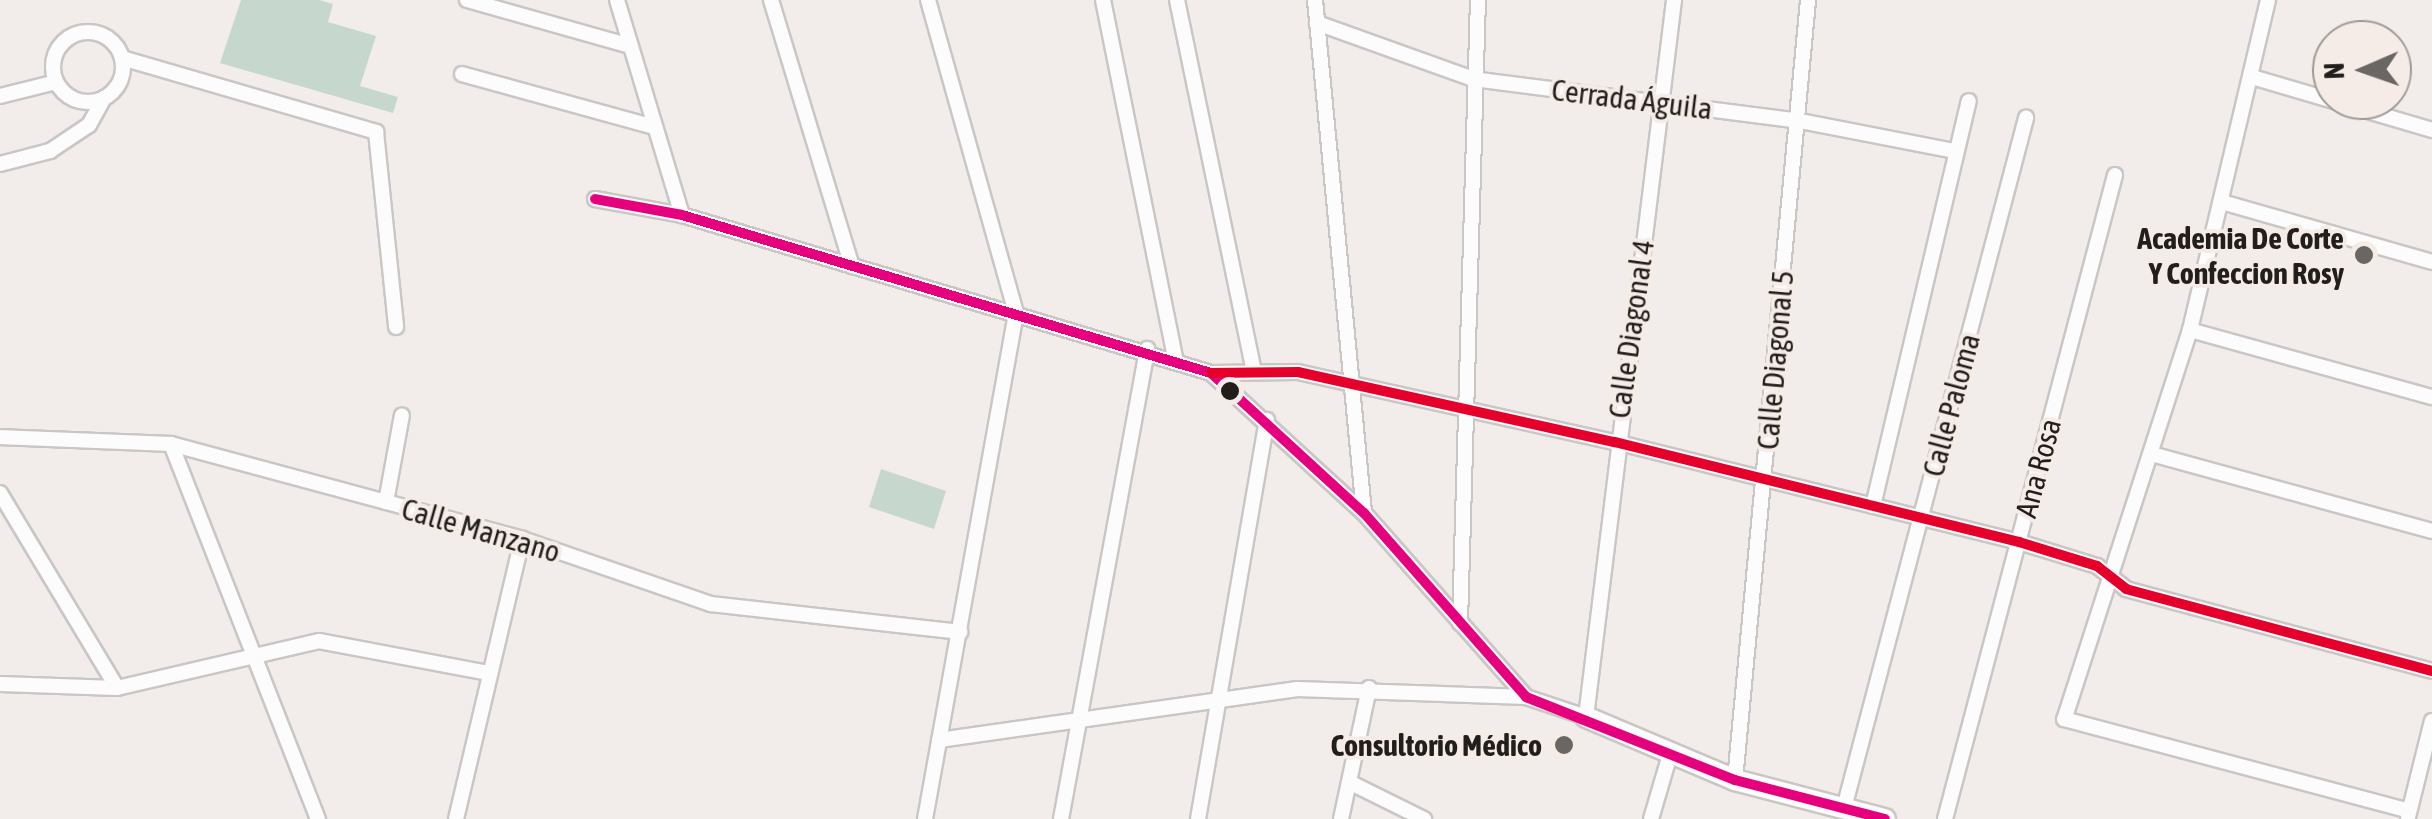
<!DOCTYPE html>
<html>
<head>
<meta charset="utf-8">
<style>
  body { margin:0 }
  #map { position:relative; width:2432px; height:819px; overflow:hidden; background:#f2edea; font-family:"Asap Condensed",sans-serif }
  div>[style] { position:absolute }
  .green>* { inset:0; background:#c6d8cd }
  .roads { filter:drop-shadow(2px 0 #cac6c4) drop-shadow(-2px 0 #cac6c4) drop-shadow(0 2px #cac6c4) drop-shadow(0 -2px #cac6c4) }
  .street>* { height:14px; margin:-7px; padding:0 7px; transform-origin:7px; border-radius:7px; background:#fdfcfc }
  .street>.ring { margin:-7px; padding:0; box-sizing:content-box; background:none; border:14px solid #fdfcfc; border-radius:50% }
  .secondary>* { height:20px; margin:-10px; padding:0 10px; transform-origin:10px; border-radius:10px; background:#fdfcfc }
  .bus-1>* { height:10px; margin:-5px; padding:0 5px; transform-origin:5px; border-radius:5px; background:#e5007d }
  .bus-2>* { height:10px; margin:-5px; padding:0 5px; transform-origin:5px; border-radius:5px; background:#e4002b }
  .dots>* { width:28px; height:28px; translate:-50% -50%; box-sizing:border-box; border:5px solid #f5ece7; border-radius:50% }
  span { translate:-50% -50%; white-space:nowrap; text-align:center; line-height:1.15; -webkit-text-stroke:8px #f5ece7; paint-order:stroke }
  .street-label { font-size:30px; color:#211e1c }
  .poi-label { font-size:30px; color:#211e1c; font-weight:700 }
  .right { translate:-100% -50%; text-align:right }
  .north { position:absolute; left:2312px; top:20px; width:100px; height:100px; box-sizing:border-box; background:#f5ece7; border:2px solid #a09a96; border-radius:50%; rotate:268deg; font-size:28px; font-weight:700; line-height:40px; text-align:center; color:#211e1c }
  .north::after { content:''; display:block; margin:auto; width:35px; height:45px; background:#6a6664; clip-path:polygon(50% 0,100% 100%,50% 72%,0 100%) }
</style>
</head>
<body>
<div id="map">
  <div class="green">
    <i style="clip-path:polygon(241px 0,319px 0,333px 4px,328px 22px,376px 36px,360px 86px,398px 97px,393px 113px,220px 63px)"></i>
    <i style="clip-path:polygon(881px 469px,946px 491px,934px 529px,869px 507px)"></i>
  </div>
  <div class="roads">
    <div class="street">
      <i style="left:467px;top:0;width:170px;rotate:15.7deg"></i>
      <i style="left:617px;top:0;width:225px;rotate:73.2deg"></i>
      <i style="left:771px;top:0;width:278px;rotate:73.1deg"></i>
      <i style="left:1103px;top:0;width:364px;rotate:78.6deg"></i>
      <i style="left:1177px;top:0;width:379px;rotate:78.3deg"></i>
      <i style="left:1315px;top:0;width:515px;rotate:84.54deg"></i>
      <i style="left:2268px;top:0;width:339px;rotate:103.3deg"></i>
      <i style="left:2190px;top:330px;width:409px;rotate:107.9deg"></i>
      <i style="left:2064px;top:719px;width:357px;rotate:14.9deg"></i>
      <i style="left:1317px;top:23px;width:166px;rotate:19.7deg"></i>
      <i style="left:1473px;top:79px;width:325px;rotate:7.3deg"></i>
      <i style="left:1795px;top:120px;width:162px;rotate:11deg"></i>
      <i class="ring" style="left:53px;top:32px;width:56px;height:56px"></i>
      <i style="left:122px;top:58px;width:265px;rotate:16.2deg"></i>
      <i style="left:376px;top:132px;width:196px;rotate:84.1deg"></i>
      <i style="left:462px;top:74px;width:200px;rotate:15.4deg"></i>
      <i style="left:2252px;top:77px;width:188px;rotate:16.4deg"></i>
      <i style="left:0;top:96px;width:58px;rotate:-14deg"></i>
      <i style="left:0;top:164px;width:52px;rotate:-14.6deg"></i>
      <i style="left:50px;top:151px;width:47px;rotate:-33.7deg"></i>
      <i style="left:89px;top:125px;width:31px;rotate:-61deg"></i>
      <i style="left:595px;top:199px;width:88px;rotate:10.4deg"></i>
      <i style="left:682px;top:215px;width:552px;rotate:16.63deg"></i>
      <i style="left:1211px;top:373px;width:207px;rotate:42.5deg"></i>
      <i style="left:1364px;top:513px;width:245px;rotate:48.6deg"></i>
      <i style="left:1526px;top:697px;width:63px;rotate:18.4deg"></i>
      <i style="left:1586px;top:717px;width:722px;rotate:-83deg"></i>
      <i style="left:2225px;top:203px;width:215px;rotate:15.9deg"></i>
      <i style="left:2190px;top:330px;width:251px;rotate:15.5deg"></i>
      <i style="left:1211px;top:373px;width:87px;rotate:-0.7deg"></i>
      <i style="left:1298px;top:372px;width:325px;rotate:12.5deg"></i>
      <i style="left:1615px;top:442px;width:416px;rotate:13.9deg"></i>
      <i style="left:2019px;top:542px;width:82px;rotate:17.1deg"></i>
      <i style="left:2097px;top:566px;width:37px;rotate:38deg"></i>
      <i style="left:2126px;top:589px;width:317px;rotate:15deg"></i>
      <i style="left:0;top:437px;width:171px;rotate:2.3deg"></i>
      <i style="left:171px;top:444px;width:364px;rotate:15.1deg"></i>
      <i style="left:522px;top:539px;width:200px;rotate:19deg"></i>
      <i style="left:711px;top:604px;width:251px;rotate:6.4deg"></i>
      <i style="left:171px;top:444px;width:403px;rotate:68.6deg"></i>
      <i style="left:2152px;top:454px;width:290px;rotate:15.4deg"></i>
      <i style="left:0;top:493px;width:227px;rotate:59deg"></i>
      <i style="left:386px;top:502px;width:88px;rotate:-79.6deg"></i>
      <i style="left:1873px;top:506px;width:416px;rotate:-76.7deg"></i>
      <i style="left:1460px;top:623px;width:623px;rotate:-88.35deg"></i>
      <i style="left:0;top:684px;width:117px;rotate:2deg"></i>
      <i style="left:117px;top:688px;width:207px;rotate:-13.1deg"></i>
      <i style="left:319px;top:641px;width:173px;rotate:10.7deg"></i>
      <i style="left:939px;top:740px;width:362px;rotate:-8.1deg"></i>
      <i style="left:1297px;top:689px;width:229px;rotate:2deg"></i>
      <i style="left:1735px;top:780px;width:783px;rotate:-84.65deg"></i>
      <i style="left:1349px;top:782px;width:84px;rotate:26.3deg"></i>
      <i style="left:1844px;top:808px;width:714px;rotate:-75.22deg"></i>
      <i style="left:2408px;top:817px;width:99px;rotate:-76deg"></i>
      <i style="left:456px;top:819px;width:288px;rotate:-76.7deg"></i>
      <i style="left:925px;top:819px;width:514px;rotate:-79.8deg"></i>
      <i style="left:1016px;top:313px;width:325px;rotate:-105.7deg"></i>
      <i style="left:1061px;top:819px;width:478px;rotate:-79.6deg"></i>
      <i style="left:1198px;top:819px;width:405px;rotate:-80.2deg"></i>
      <i style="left:1341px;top:819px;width:134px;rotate:-77.9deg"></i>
      <i style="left:1651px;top:819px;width:64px;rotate:-73.6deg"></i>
      <i style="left:1945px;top:819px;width:666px;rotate:-75.21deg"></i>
    </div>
    <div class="secondary">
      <i style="left:1586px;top:717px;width:162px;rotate:22.9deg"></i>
      <i style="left:1735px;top:780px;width:155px;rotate:14.6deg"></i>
    </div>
  </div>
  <div class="bus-1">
    <i style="left:595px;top:199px;width:88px;rotate:10.4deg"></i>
    <i style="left:682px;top:215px;width:552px;rotate:16.63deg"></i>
    <i style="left:1211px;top:373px;width:207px;rotate:42.5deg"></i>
    <i style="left:1364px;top:513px;width:245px;rotate:48.6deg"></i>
    <i style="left:1526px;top:697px;width:225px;rotate:21.7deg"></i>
    <i style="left:1735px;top:780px;width:155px;rotate:14.6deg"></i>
  </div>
  <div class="bus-2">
    <i style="left:1211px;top:373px;width:87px;rotate:-0.7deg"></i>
    <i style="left:1298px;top:372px;width:325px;rotate:12.5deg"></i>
    <i style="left:1615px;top:442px;width:416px;rotate:13.9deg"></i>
    <i style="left:2019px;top:542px;width:82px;rotate:17.1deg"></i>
    <i style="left:2097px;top:566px;width:37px;rotate:38deg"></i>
    <i style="left:2126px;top:589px;width:317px;rotate:15deg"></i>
  </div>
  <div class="dots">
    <i style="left:2364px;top:255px;background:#6a6664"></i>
    <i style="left:1230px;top:391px;background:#211e1c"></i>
    <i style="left:1564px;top:745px;background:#6a6664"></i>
  </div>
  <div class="street-label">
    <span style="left:1632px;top:99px;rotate:7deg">Cerrada Águila</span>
    <span style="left:1631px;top:329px;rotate:-82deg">Calle Diagonal 4</span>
    <span style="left:1775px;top:360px;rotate:-85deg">Calle Diagonal 5</span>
    <span style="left:1951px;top:405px;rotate:-75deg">Calle Paloma</span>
    <span style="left:2038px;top:468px;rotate:-75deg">Ana Rosa</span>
    <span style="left:481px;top:530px;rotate:16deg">Calle Manzano</span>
  </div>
  <div class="poi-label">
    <span class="right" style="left:2344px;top:255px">Academia De Corte<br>Y Confeccion Rosy</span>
    <span class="right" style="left:1542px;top:745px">Consultorio Médico</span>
  </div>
  <div class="north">N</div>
</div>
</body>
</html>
